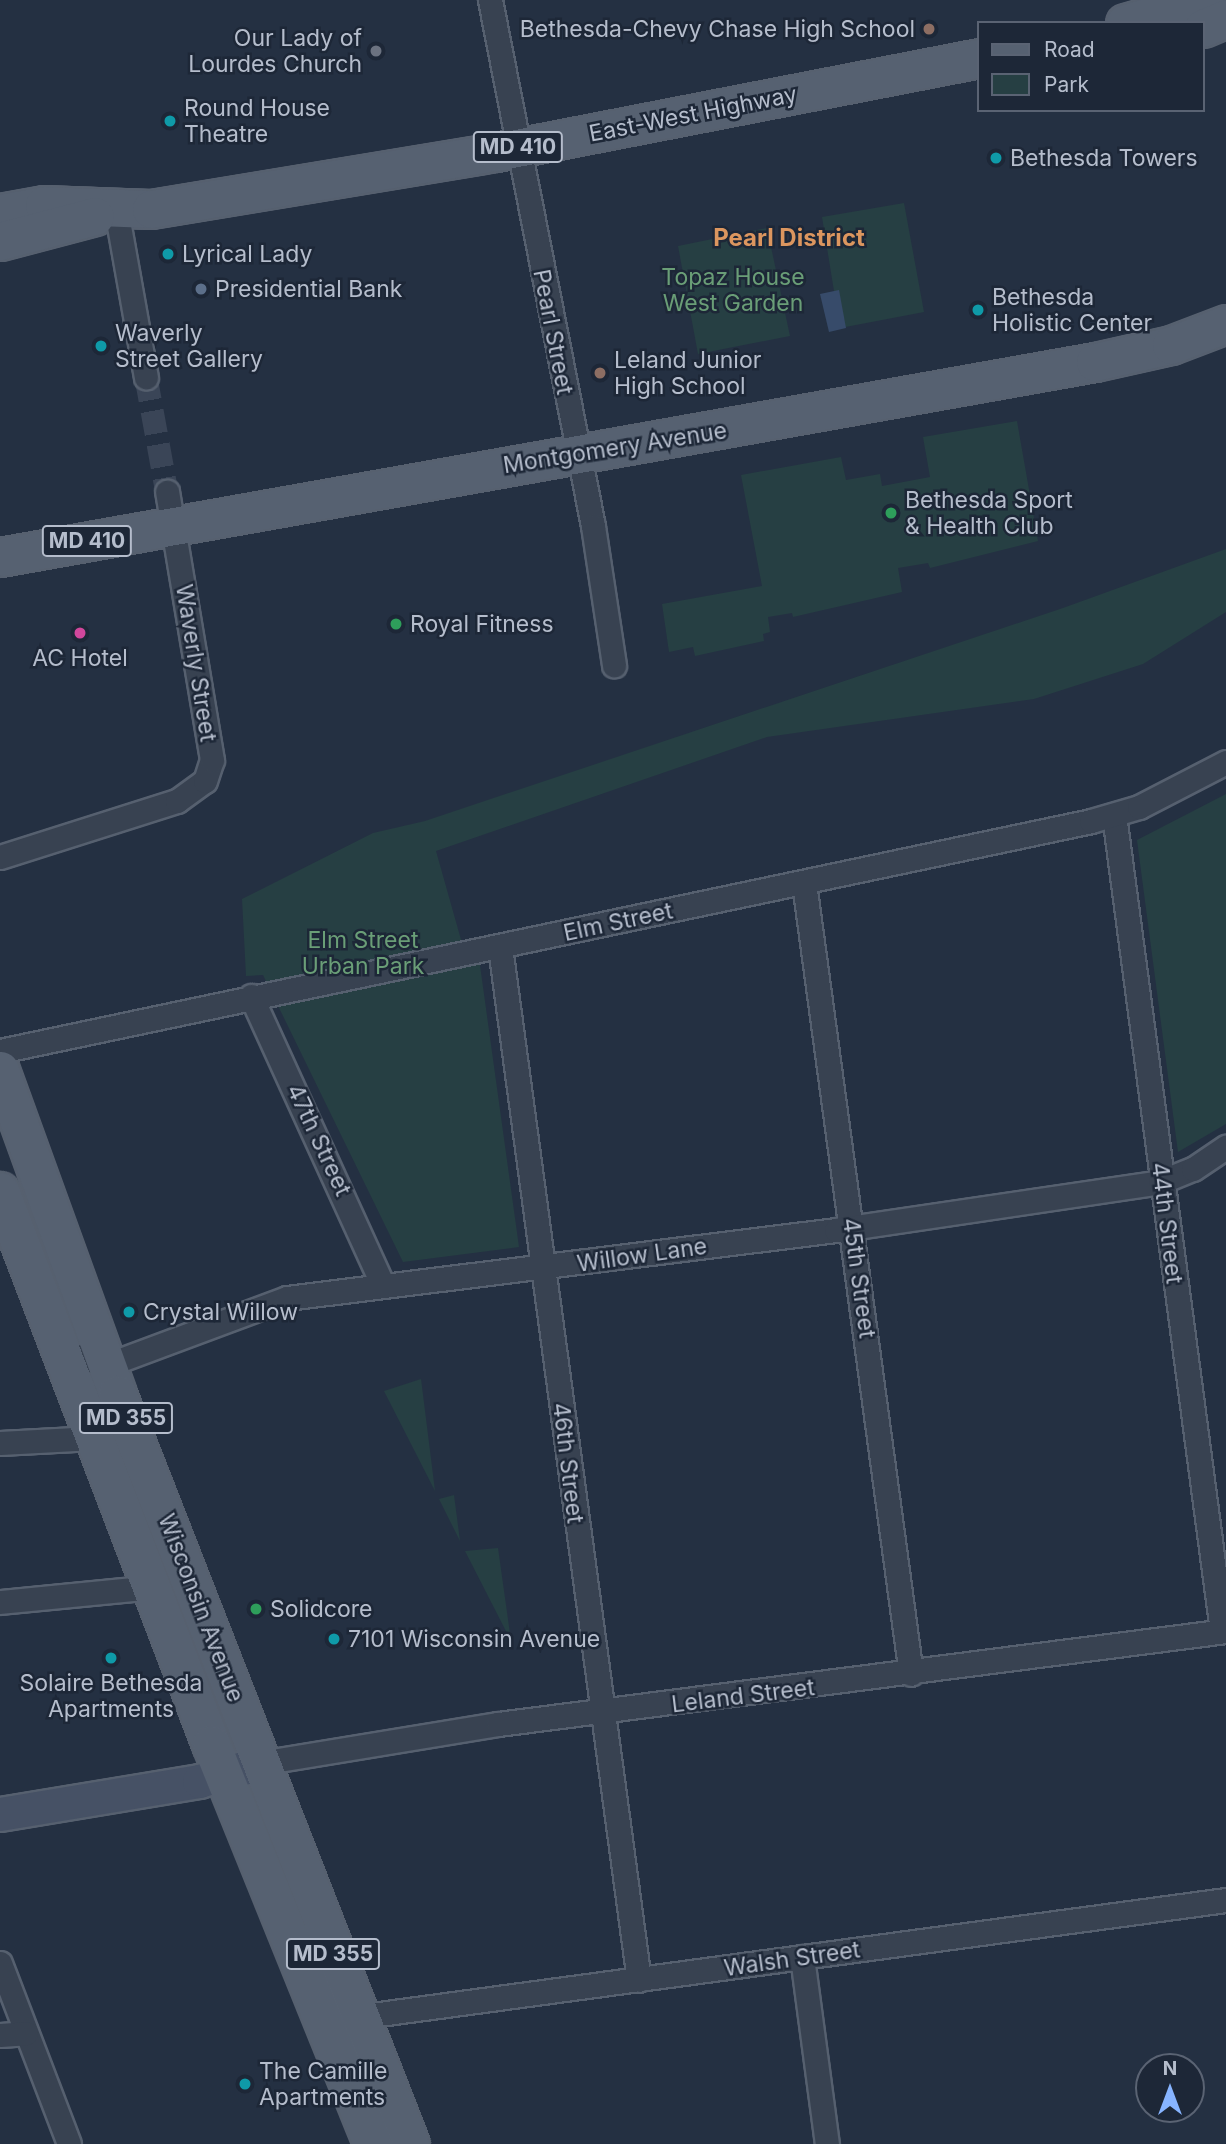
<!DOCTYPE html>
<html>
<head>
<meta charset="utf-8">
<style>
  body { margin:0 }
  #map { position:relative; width:1226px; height:2144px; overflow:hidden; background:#243042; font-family:Inter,sans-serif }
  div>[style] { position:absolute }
  .green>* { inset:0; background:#263f43 }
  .water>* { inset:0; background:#374b6a }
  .street-tunnel>* { height:23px; margin-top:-11.5px; transform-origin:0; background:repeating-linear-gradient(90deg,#3a4557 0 23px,transparent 0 34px) }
  .roads { filter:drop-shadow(2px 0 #56606f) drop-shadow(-2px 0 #56606f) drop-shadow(0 2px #56606f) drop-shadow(0 -2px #56606f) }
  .street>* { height:23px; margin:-11.5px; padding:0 11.5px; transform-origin:11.5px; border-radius:11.5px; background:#384251 }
  .secondary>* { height:33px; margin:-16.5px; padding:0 16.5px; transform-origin:16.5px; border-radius:16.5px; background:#465165 }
  .primary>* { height:37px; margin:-18.5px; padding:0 18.5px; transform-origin:18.5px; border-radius:18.5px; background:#566171 }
  .dots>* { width:19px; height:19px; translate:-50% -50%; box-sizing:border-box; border:4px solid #1d2737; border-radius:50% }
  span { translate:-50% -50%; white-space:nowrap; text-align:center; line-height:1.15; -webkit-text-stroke:5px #1d2737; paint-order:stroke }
  .shield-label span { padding:2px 5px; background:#1d2737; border:2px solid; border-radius:5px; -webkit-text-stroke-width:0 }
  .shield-label { font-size:21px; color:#b5bdcc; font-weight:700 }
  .poi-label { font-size:23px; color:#b5bdcc }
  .right { translate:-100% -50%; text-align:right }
  .left { translate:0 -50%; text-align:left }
  .street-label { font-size:23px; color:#b5bdcc }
  .park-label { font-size:23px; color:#6a9e77 }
  .neighbourhood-label { font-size:24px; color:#dc965f; font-weight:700 }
  .legend { position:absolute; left:977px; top:21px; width:228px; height:91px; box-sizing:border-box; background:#1d2737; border:2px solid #5a6373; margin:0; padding:9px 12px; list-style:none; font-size:21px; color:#b5bdcc }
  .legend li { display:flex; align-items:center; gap:14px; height:35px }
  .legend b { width:35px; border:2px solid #5a6373 }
  .north { position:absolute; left:1135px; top:2053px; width:70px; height:70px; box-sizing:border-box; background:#1d2737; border:2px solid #5a6373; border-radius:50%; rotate:0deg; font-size:19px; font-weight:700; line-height:28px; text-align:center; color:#b5bdcc }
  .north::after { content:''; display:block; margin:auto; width:24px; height:32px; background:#87b4ff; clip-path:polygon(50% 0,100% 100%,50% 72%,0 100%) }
</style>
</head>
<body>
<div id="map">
  <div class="green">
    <i style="clip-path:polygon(904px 203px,924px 312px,840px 328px,822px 217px)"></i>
    <i style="clip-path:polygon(767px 228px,790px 336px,698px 354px,678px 246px)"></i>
    <i style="clip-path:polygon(1017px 421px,1038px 541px,930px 568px,928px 563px,898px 568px,902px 592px,793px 617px,792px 613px,768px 617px,770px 632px,763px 634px,764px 641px,695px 656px,693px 647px,669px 652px,662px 604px,762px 586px,741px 475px,841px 457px,846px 480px,880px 474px,882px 486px,930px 477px,923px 437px)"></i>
    <i style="clip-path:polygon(1226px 549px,1226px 612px,1143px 664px,1034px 699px,767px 737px,436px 851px,467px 961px,479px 958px,519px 1247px,403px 1262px,263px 975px,246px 976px,242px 899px,373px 833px,425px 821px,1063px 608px)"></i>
    <i style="clip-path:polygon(1226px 794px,1226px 1124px,1178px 1152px,1137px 840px)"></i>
    <i style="clip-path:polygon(421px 1379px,435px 1491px,384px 1391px)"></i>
    <i style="clip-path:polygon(454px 1495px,460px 1541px,439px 1499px)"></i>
    <i style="clip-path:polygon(498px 1548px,511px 1641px,465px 1551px)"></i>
  </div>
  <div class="water">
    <i style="clip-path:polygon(839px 290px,846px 328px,829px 332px,820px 294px)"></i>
  </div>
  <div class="street-tunnel">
    <i style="left:146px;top:377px;width:117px;rotate:79.7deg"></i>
  </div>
  <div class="roads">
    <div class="street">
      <i style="left:490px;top:0;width:536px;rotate:78.92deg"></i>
      <i style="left:593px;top:526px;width:141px;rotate:81.4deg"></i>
      <i style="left:116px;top:209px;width:171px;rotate:79.9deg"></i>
      <i style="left:1114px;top:815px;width:823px;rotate:82.46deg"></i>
      <i style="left:0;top:857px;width:186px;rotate:-17.6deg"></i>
      <i style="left:177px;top:801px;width:34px;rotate:-36deg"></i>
      <i style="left:205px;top:781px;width:22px;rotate:-72deg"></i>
      <i style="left:212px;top:760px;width:272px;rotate:-99.5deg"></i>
      <i style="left:804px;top:883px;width:798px;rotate:82.3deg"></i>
      <i style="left:500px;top:947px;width:1042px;rotate:82.34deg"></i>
      <i style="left:251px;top:996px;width:318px;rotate:65.5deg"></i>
      <i style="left:0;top:1051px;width:1115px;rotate:-11.9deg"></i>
      <i style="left:1091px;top:821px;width:50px;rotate:-16.3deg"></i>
      <i style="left:1139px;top:807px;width:98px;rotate:-27.3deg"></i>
      <i style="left:60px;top:1351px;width:49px;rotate:16.6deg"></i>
      <i style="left:107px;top:1365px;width:192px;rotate:-20.4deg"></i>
      <i style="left:287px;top:1298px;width:553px;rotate:-7.06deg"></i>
      <i style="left:836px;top:1230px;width:328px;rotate:-8.4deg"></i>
      <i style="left:1160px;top:1182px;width:35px;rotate:-22deg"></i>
      <i style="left:1193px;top:1169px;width:40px;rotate:-34deg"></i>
      <i style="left:0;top:1443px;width:94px;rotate:-3deg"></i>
      <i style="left:0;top:1602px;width:153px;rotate:-5.6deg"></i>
      <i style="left:260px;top:1763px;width:241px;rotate:-9.3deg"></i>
      <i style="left:498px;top:1724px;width:734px;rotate:-7.28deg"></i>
      <i style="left:802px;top:1957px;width:189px;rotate:82.4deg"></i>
      <i style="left:0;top:1963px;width:194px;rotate:69.1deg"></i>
      <i style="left:357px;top:2017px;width:877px;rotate:-7.67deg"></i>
      <i style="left:0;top:2035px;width:26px;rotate:-4deg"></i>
    </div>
    <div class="secondary">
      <i style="left:0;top:1814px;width:202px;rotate:-9.4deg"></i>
      <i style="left:199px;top:1781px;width:64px;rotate:-16.4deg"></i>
    </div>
    <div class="primary">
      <i style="left:1125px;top:23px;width:83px;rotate:-16deg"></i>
      <i style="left:1203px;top:28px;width:25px;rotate:-23deg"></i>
      <i style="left:0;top:213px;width:45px;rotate:-10.3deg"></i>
      <i style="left:44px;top:205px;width:107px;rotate:2.1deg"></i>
      <i style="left:151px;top:209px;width:350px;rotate:-9.4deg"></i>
      <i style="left:496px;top:152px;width:492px;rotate:-11deg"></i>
      <i style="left:0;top:241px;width:98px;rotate:-14.7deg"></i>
      <i style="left:0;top:557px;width:1112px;rotate:-10.1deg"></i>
      <i style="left:1095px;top:362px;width:78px;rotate:-12.6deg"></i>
      <i style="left:1171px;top:345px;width:59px;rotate:-20.9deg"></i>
      <i style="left:0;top:1070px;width:344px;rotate:70.1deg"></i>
      <i style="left:117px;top:1394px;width:805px;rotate:68.66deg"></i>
      <i style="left:0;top:1191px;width:592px;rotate:69.12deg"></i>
      <i style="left:211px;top:1744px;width:432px;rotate:68deg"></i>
    </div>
  </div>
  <div class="dots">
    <i style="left:929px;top:29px;background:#8d6e63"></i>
    <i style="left:376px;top:51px;background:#6b7280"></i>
    <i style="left:170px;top:121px;background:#0f9aa8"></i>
    <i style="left:996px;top:158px;background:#0f9aa8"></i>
    <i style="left:168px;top:254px;background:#0f9aa8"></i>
    <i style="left:201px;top:289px;background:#5c6f8a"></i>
    <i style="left:978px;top:310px;background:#0f9aa8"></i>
    <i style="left:101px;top:346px;background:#0f9aa8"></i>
    <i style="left:600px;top:373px;background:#8d6e63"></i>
    <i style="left:891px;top:513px;background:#2e9e5b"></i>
    <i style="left:396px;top:624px;background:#2e9e5b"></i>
    <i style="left:80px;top:633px;background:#d1479c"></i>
    <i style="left:129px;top:1312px;background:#0f9aa8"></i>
    <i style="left:256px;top:1609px;background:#2e9e5b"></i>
    <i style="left:334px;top:1639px;background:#0f9aa8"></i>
    <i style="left:111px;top:1658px;background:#0f9aa8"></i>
    <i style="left:245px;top:2084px;background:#0f9aa8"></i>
  </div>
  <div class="shield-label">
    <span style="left:518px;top:147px">MD 410</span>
    <span style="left:87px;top:541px">MD 410</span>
    <span style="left:126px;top:1418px">MD 355</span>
    <span style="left:333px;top:1954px">MD 355</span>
  </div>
  <div class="poi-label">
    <span class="right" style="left:915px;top:29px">Bethesda-Chevy Chase High School</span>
    <span class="right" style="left:362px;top:51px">Our Lady of<br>Lourdes Church</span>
    <span class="left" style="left:184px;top:121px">Round House<br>Theatre</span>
    <span class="left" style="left:1010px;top:158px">Bethesda Towers</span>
    <span class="left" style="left:182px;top:254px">Lyrical Lady</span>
    <span class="left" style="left:215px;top:289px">Presidential Bank</span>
    <span class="left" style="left:992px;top:310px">Bethesda<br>Holistic Center</span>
    <span class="left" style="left:115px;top:346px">Waverly<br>Street Gallery</span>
    <span class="left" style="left:614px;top:373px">Leland Junior<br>High School</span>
    <span class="left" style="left:905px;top:513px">Bethesda Sport<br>&amp; Health Club</span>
    <span class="left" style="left:410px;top:624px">Royal Fitness</span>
    <span style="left:80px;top:658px">AC Hotel</span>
    <span class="left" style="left:143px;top:1312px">Crystal Willow</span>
    <span class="left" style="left:270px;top:1609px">Solidcore</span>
    <span class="left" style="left:348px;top:1639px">7101 Wisconsin Avenue</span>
    <span style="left:111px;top:1696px">Solaire Bethesda<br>Apartments</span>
    <span class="left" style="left:259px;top:2084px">The Camille<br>Apartments</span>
  </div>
  <div class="street-label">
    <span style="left:693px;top:114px;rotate:-11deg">East-West Highway</span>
    <span style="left:553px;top:332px;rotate:79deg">Pearl Street</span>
    <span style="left:615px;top:448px;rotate:-9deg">Montgomery Avenue</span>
    <span style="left:196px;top:663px;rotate:81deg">Waverly Street</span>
    <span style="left:618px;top:922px;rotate:-12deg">Elm Street</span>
    <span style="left:319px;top:1140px;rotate:65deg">47th Street</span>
    <span style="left:1167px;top:1223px;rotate:83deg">44th Street</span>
    <span style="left:642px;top:1255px;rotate:-8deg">Willow Lane</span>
    <span style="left:859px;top:1278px;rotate:82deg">45th Street</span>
    <span style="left:568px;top:1463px;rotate:83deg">46th Street</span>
    <span style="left:201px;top:1608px;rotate:69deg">Wisconsin Avenue</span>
    <span style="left:743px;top:1696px;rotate:-7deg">Leland Street</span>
    <span style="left:792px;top:1959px;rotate:-8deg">Walsh Street</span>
  </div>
  <div class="park-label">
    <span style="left:733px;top:290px">Topaz House<br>West Garden</span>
    <span style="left:363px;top:953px">Elm Street<br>Urban Park</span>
  </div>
  <div class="neighbourhood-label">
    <span style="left:789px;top:238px">Pearl District</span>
  </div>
  <ul class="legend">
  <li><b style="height:9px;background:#566171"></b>Road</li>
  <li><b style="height:19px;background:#263f43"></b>Park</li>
  </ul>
  <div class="north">N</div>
</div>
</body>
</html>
